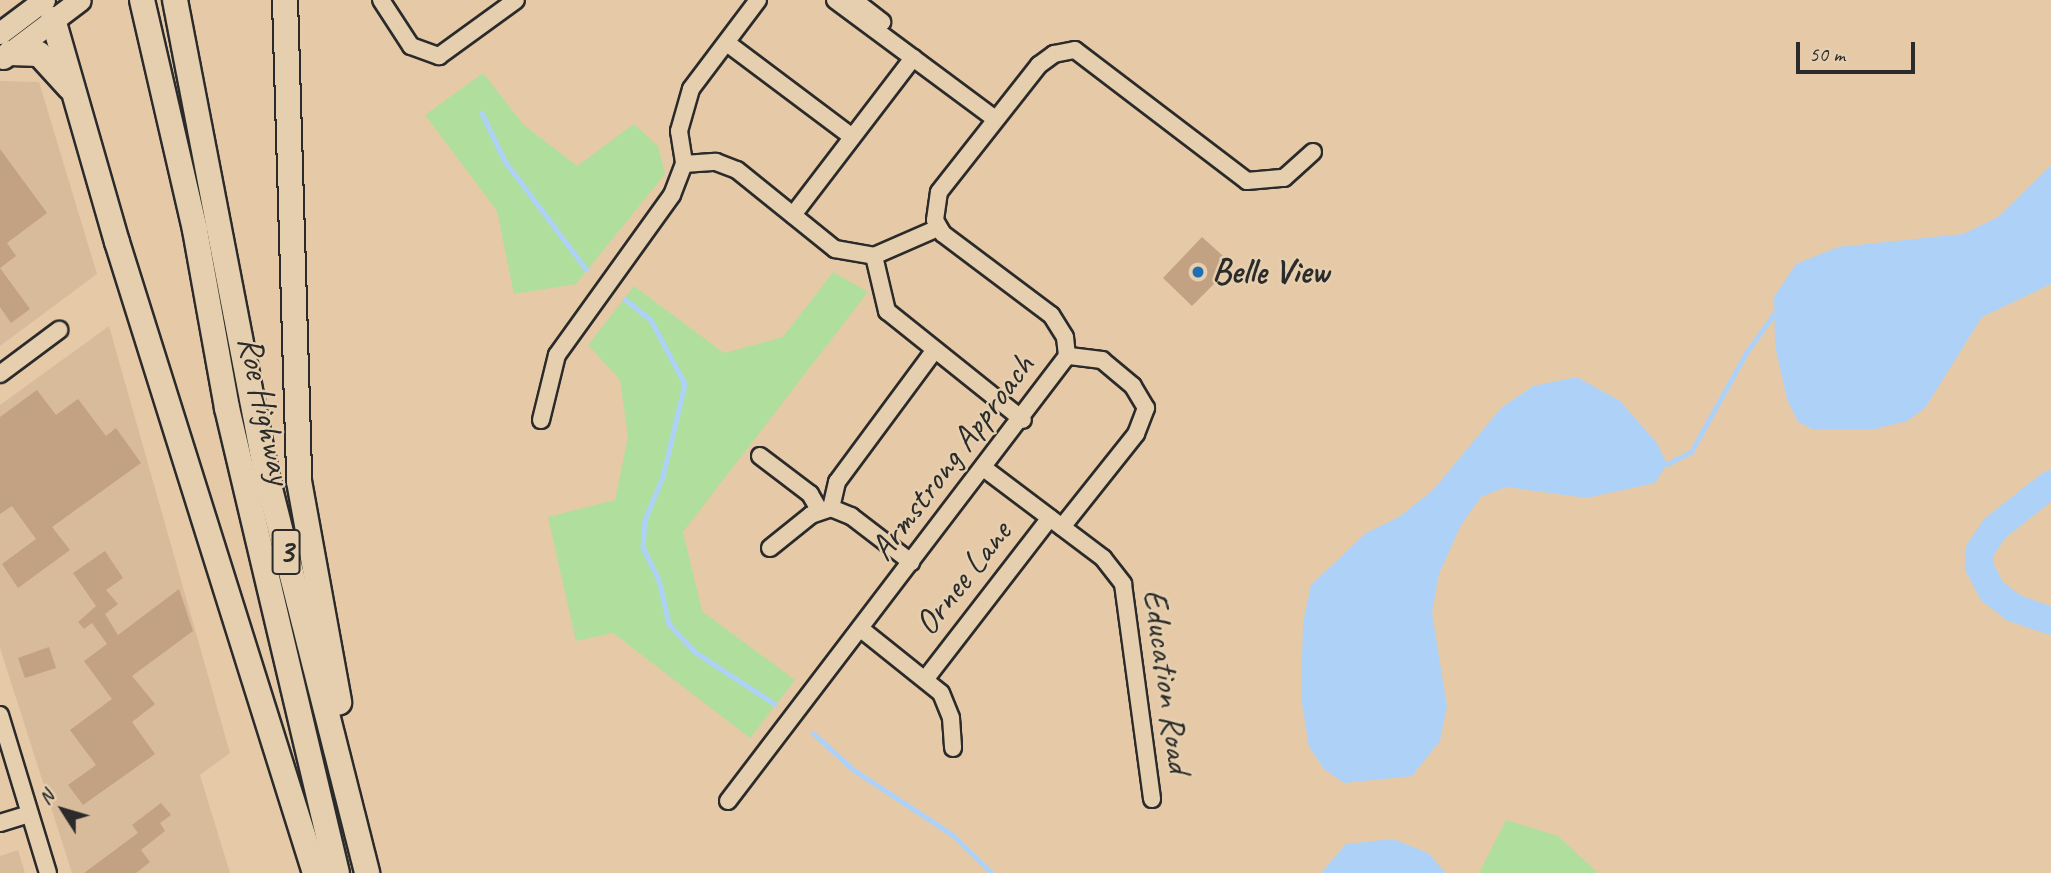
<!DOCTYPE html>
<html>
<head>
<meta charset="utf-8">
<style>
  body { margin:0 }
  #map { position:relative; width:2051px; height:873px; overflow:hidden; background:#e6caa8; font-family:Caveat,sans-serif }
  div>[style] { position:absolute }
  .built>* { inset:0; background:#d8bb9b }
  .green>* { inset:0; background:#afde9d }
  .water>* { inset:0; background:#aed2f7 }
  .stream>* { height:4.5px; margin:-2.25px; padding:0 2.25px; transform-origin:2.25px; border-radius:2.25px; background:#aed2f7 }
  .river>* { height:28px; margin:-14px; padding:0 14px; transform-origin:14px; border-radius:14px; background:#aed2f7 }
  .building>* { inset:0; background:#c3a183 }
  .roads { filter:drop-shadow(2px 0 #2b2b2b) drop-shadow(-2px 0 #2b2b2b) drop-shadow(0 2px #2b2b2b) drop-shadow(0 -2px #2b2b2b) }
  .minor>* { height:16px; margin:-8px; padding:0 8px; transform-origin:8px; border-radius:8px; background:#e5cfae }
  .major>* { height:21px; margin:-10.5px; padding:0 10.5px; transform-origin:10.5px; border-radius:10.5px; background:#e5cfae }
  .highway>* { height:24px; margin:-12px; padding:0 12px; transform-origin:12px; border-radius:12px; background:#e5cfae }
  .dots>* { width:19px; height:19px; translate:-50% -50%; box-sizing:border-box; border:4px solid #e5cfae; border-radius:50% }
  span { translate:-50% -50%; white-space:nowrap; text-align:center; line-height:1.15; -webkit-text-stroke:5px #e5cfae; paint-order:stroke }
  .shield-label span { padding:2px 5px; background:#e5cfae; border:2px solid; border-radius:5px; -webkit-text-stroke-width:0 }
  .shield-label { font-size:33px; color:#2b2b2b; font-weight:700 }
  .poi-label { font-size:35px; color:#2b2b2b; font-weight:700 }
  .left { translate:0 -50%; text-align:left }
  .street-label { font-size:35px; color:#2b2b2b }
  .north { position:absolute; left:28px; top:775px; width:70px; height:70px; -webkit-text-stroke:5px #e5cfae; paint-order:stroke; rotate:307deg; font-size:19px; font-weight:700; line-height:28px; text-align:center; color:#2b2b2b }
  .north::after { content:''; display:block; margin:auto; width:24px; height:32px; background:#2b2b2b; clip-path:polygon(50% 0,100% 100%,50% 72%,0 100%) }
  .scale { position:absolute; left:1796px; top:42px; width:119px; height:32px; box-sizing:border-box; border:4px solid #2b2b2b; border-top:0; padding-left:9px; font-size:21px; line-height:24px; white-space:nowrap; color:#2b2b2b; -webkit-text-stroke:5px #e5cfae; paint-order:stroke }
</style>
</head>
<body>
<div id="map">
  <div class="built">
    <i style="clip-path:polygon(0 81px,39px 82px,97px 274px,0 346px)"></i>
    <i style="clip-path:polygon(109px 326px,230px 753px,200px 775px,230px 873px,72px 873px,0 648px,0 405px)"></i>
    <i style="clip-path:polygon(18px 850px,25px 873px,0 873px,0 856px)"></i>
  </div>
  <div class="green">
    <i style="clip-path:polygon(483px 73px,524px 125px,577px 166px,634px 124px,658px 146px,665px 174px,576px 284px,514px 294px,497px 211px,425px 115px)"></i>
    <i style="clip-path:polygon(833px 272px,868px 292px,683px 532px,702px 611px,795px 680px,750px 738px,613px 633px,576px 641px,548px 517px,615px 500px,628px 436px,620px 380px,588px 345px,634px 286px,724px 353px,783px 337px)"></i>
    <i style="clip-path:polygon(1506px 820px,1558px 836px,1598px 873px,1479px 873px)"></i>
  </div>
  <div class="water">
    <i style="clip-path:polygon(2051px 165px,2051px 284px,1982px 317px,1925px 408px,1907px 421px,1871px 430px,1814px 430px,1798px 422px,1787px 399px,1775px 346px,1774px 297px,1796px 264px,1838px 247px,1963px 234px,1998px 217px)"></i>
    <i style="clip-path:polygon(1577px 377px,1620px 401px,1657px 443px,1667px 464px,1655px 483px,1586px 498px,1506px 487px,1481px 497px,1461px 525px,1439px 574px,1432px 613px,1447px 706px,1440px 741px,1412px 776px,1344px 783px,1324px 769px,1309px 747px,1301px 698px,1303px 622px,1311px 585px,1366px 533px,1399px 517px,1433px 490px,1501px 408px,1533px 386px)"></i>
    <i style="clip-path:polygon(1393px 839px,1428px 853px,1446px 873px,1321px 873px,1346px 844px)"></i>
  </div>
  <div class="stream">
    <i style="left:482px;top:113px;width:53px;rotate:64.4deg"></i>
    <i style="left:505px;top:161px;width:135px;rotate:53.1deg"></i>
    <i style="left:625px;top:299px;width:33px;rotate:39deg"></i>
    <i style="left:651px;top:320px;width:72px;rotate:62deg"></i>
    <i style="left:685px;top:384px;width:96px;rotate:103.3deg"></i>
    <i style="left:663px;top:477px;width:47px;rotate:112.7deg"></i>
    <i style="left:645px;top:520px;width:27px;rotate:94deg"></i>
    <i style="left:643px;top:547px;width:37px;rotate:64deg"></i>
    <i style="left:659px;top:580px;width:45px;rotate:77.2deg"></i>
    <i style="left:669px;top:624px;width:38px;rotate:47deg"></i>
    <i style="left:695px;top:652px;width:95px;rotate:33deg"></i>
    <i style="left:1667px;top:464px;width:27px;rotate:-27deg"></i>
    <i style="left:1691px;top:452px;width:113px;rotate:-60.9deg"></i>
    <i style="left:1746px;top:353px;width:48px;rotate:-54.3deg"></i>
    <i style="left:813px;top:733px;width:55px;rotate:42.1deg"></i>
    <i style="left:854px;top:770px;width:118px;rotate:33.3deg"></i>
    <i style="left:953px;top:835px;width:54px;rotate:44.3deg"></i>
  </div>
  <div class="river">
    <i style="left:2051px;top:484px;width:71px;rotate:141.8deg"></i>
    <i style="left:1995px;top:528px;width:27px;rotate:124deg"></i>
    <i style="left:1980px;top:550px;width:16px;rotate:94deg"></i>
    <i style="left:1979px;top:566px;width:28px;rotate:63deg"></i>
    <i style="left:1992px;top:591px;width:28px;rotate:38deg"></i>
    <i style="left:2014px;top:608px;width:39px;rotate:19deg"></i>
  </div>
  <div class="building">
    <i style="clip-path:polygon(0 149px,47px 213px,7px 243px,16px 256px,0 268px)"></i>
    <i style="clip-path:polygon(1202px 237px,1233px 265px,1192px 306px,1163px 278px)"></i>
    <i style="clip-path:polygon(0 268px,30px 309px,11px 323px,0 307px)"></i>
    <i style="clip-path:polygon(37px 390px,56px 415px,78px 399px,106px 436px,116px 428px,141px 463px,52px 527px,70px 550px,18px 588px,2px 564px,36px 539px,12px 506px,0 514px,0 417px)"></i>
    <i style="clip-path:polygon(105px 551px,123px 578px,106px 590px,118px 604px,105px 614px,118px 635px,179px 589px,193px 631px,132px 676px,155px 704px,132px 722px,155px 754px,83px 805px,68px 785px,96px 765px,70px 730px,112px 699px,84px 661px,107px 644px,92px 623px,84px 629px,78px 622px,96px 606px,73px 573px)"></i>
    <i style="clip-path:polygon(49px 647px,56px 668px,25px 678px,18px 658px)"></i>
    <i style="clip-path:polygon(161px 803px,171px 815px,160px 823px,165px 831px,141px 850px,150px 862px,136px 873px,84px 873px,138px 833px,132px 825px)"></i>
  </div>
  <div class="roads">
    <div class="minor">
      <i style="left:381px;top:0;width:55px;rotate:56.9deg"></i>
      <i style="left:411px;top:46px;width:30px;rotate:20deg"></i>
      <i style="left:439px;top:56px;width:95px;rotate:-36deg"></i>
      <i style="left:758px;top:0;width:111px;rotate:127deg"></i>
      <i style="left:691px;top:89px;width:44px;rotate:105.9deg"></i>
      <i style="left:679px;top:131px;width:33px;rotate:81deg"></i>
      <i style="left:684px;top:164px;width:32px;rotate:-4deg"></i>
      <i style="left:716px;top:162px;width:22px;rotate:21deg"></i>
      <i style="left:737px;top:170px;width:126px;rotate:38.9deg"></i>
      <i style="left:835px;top:249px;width:40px;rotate:10deg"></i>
      <i style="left:835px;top:0;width:199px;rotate:36.6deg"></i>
      <i style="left:854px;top:0;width:36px;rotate:38deg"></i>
      <i style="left:727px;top:43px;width:156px;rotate:36.9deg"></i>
      <i style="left:793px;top:215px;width:198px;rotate:-52.6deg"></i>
      <i style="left:938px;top:228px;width:70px;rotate:156.4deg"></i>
      <i style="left:874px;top:256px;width:57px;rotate:76.7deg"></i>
      <i style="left:887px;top:311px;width:174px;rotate:38.7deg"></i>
      <i style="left:0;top:374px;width:74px;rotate:-36.7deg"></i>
      <i style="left:541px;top:420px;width:67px;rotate:-76.2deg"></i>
      <i style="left:557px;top:355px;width:197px;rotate:-54.3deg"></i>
      <i style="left:672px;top:195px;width:33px;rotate:-69deg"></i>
      <i style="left:760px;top:456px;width:63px;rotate:37.2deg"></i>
      <i style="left:810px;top:494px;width:20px;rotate:60deg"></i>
      <i style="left:985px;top:469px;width:148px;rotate:37deg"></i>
      <i style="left:1103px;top:558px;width:33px;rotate:52deg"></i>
      <i style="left:1123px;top:584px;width:217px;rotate:82.3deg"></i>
      <i style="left:831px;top:508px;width:27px;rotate:-77deg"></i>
      <i style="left:837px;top:482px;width:163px;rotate:-53.5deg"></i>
      <i style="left:1062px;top:527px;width:119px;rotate:-51.5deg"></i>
      <i style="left:1136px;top:434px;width:28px;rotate:-69deg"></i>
      <i style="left:1146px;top:408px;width:26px;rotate:-121deg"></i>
      <i style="left:1133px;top:386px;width:40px;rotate:-140deg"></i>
      <i style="left:1102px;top:360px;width:35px;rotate:-173deg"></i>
      <i style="left:770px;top:548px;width:53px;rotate:-38.8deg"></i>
      <i style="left:811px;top:515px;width:21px;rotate:-19deg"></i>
      <i style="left:831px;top:508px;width:22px;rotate:22deg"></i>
      <i style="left:851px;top:516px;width:76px;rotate:37.5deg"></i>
      <i style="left:861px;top:629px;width:102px;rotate:38.7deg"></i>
      <i style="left:941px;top:693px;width:27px;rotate:68deg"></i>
      <i style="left:951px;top:718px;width:30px;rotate:86deg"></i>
      <i style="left:927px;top:677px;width:201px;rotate:-52.3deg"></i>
      <i style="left:0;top:715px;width:165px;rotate:73.1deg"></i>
      <i style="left:728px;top:801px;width:559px;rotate:-52.7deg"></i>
      <i style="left:1067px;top:356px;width:19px;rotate:-96deg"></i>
      <i style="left:1065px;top:337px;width:26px;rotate:-122deg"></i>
      <i style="left:1051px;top:315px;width:135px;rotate:-143.1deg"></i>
      <i style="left:943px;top:234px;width:16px;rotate:-120deg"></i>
      <i style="left:935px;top:220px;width:28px;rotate:-82deg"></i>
      <i style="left:939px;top:192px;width:162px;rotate:-51.8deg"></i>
      <i style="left:1039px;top:65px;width:19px;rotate:-36deg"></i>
      <i style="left:1054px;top:54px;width:21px;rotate:-11deg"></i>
      <i style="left:1075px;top:50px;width:216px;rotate:37.3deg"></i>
      <i style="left:1247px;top:181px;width:37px;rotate:-5deg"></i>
      <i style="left:1284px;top:178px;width:39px;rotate:-42deg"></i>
      <i style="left:0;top:823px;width:31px;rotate:-17deg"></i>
    </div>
    <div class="major">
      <i style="left:0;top:33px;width:55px;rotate:-36.9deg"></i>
      <i style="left:3px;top:58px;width:96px;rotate:-37deg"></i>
    </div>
    <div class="highway">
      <i style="left:142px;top:0;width:236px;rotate:77deg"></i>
      <i style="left:195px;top:230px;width:181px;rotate:79.8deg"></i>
      <i style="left:227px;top:408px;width:478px;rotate:76.7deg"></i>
      <i style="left:175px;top:0;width:482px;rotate:79.1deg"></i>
      <i style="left:266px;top:473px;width:413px;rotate:75.8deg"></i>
      <i style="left:285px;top:0;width:481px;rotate:88.3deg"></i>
      <i style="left:299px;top:481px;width:225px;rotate:79.7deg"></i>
      <i style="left:53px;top:19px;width:232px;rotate:74deg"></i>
      <i style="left:117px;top:242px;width:661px;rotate:72.58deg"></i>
      <i style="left:10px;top:53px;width:29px;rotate:2deg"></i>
      <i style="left:39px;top:54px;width:46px;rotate:47.6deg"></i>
    </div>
  </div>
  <div class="dots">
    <i style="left:1198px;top:272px;background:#1f6fb2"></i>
  </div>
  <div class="shield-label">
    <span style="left:286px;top:552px">3</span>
  </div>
  <div class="poi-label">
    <span class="left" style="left:1212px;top:272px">Belle View</span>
  </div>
  <div class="street-label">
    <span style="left:265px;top:410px;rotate:78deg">Roe Highway</span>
    <span style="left:952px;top:457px;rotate:-53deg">Armstrong Approach</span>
    <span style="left:963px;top:578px;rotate:-52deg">Ornee Lane</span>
    <span style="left:1167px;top:681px;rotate:82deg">Education Road</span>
  </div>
  <div class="north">N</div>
  <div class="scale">50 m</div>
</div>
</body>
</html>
